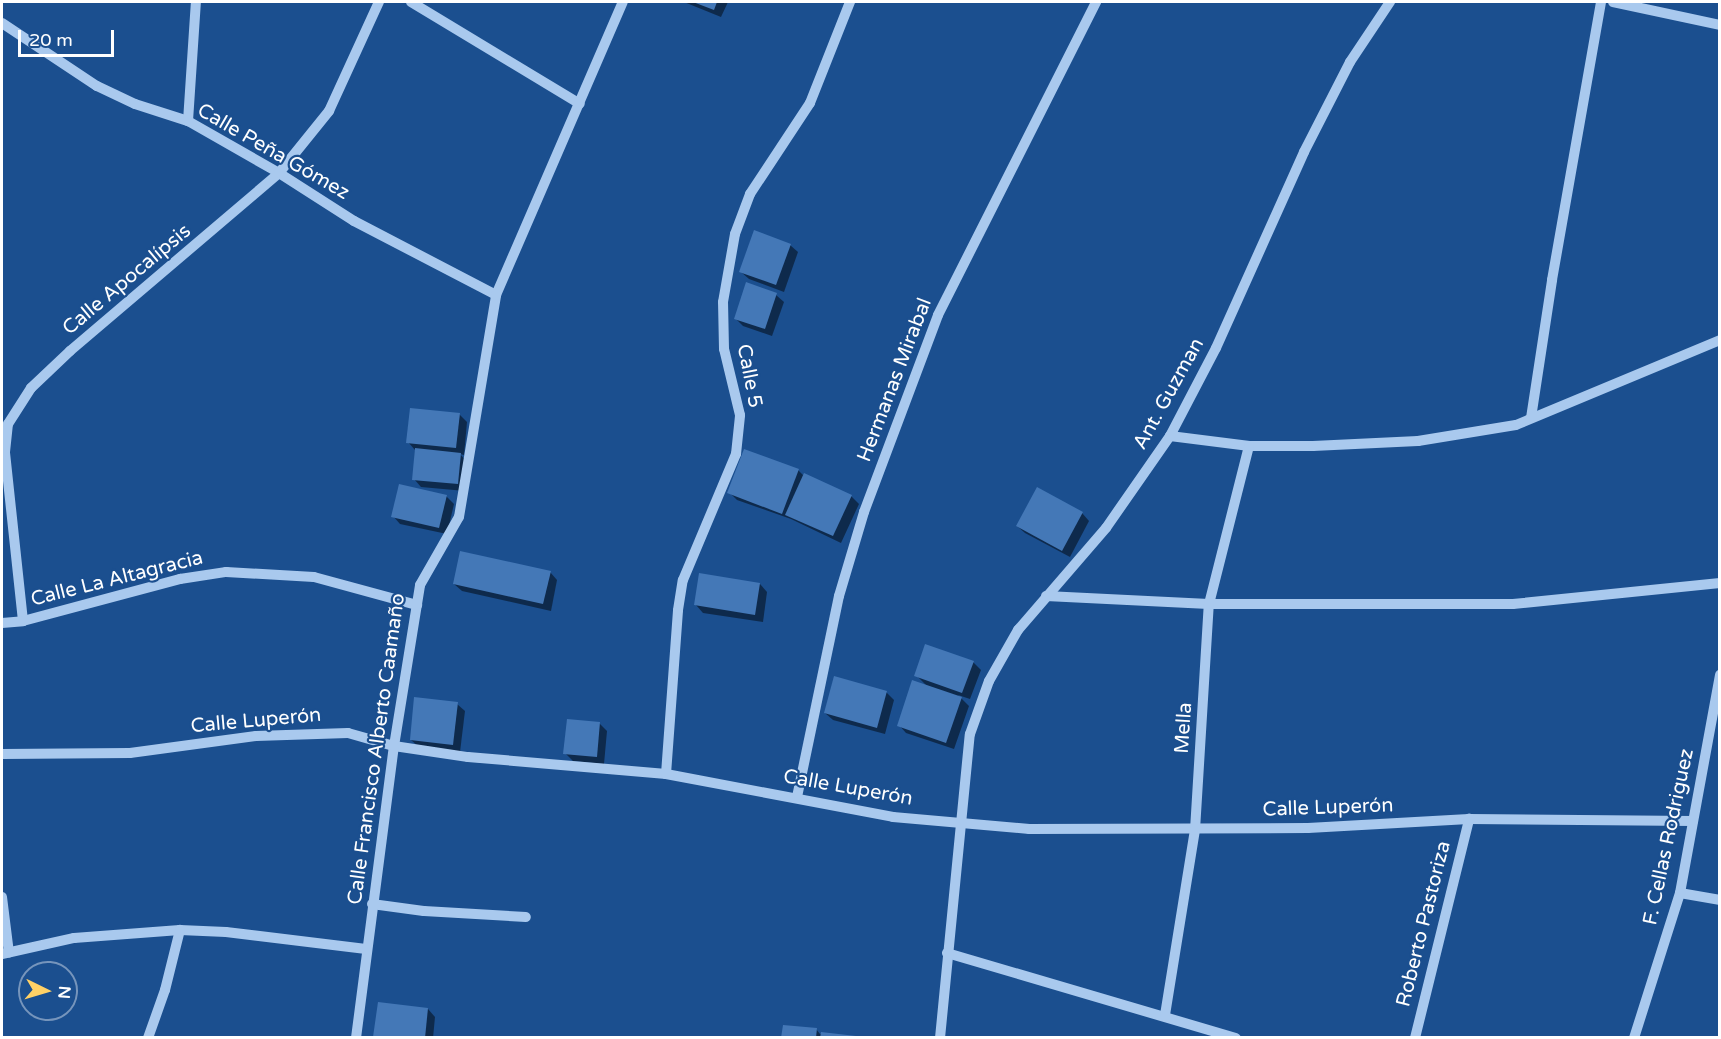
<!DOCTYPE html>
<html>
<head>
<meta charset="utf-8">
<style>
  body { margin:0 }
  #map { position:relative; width:1721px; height:1039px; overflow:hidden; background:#1b4f8f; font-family:"Varela Round",sans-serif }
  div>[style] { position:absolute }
  .shadow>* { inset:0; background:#0007 }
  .building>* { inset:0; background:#4478b7 }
  .minor>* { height:10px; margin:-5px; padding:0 5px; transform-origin:5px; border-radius:5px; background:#a9c9ee }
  span { translate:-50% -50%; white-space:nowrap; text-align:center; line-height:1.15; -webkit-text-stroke:4.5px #1b4f8f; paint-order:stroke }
  .street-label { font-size:20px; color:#fff }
  .frame { position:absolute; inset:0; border:3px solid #fff; pointer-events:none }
  .north { position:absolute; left:18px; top:961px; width:60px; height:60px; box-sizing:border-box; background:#1b4f8f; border:2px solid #7695bc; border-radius:50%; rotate:95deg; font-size:16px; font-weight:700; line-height:24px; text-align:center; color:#fff }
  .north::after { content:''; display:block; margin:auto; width:21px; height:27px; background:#ffd166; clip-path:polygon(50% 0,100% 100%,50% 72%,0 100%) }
  .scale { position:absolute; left:18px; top:30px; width:96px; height:27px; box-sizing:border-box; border:3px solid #fff; border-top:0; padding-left:8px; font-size:18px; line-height:21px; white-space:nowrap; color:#fff; -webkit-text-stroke:4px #1b4f8f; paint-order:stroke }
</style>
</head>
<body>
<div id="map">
  <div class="shadow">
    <i style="clip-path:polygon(684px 2px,728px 2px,721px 17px)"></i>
    <i style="clip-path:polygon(790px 245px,798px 252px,784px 292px,749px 279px,741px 272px)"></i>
    <i style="clip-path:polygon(776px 295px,784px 302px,772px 336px,743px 326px,735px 318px)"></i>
    <i style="clip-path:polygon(459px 414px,467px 422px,464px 455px,460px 454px,468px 463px,465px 491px,421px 487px,414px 479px,415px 450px,408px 442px)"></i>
    <i style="clip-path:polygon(798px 470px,804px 476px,851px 496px,859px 504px,841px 543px,791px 519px,737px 500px,729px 492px)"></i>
    <i style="clip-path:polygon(446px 496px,454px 504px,447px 534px,400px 524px,393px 516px)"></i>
    <i style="clip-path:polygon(1082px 513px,1089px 521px,1070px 557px,1025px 533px,1017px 526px)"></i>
    <i style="clip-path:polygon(550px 572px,557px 580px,551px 611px,462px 591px,454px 584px)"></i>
    <i style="clip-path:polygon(760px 584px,767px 592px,763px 622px,703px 613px,696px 605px)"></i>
    <i style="clip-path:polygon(973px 662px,981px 670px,970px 699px,958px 695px,969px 706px,954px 749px,906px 733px,899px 725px,927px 686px,916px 675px)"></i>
    <i style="clip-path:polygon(886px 692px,894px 700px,885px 734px,833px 720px,825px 713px)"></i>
    <i style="clip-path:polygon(457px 704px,465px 711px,460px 752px,419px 747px,411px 740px)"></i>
    <i style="clip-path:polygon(599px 723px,607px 731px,604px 764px,573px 761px,565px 753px)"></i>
    <i style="clip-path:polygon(428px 1009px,435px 1017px,433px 1038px,374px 1036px)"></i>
    <i style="clip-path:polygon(816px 1029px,820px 1034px,855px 1037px,783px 1038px)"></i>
  </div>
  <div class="building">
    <i style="clip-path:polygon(693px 2px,717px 2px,714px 10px)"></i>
    <i style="clip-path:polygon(754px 230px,791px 244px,776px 285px,739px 272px)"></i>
    <i style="clip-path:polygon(746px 282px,777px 293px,765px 329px,734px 319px)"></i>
    <i style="clip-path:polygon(410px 408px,460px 413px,456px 448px,406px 443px)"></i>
    <i style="clip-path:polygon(415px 448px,461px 453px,458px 484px,412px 480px)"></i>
    <i style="clip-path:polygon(744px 449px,799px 469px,782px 514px,727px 493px)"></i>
    <i style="clip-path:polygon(804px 473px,852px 495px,833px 536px,785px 515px)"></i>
    <i style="clip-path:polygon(399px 484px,447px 495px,439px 528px,391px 517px)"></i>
    <i style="clip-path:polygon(1037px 487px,1083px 512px,1062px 551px,1016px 526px)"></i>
    <i style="clip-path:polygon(460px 551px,551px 571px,543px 604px,453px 584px)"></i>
    <i style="clip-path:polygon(699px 573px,760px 583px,755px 615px,694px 605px)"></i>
    <i style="clip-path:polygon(925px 644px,974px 661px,962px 693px,914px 676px)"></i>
    <i style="clip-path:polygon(834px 676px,887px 691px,877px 728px,824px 713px)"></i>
    <i style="clip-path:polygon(912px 680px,962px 697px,946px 743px,897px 726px)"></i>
    <i style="clip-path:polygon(414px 697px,458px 702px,453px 745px,410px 740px)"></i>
    <i style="clip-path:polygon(567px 719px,600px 722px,597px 757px,563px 754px)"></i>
    <i style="clip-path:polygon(378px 1002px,428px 1008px,425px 1038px,373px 1037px)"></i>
    <i style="clip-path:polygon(783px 1025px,817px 1028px,816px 1038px,781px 1038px)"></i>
    <i style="clip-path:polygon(821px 1032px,856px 1036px,856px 1038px,820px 1038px)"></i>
  </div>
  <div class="minor">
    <i style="left:411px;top:2px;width:197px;rotate:31.1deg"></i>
    <i style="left:1613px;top:2px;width:109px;rotate:12.1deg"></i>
    <i style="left:2px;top:23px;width:114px;rotate:33.6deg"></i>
    <i style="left:97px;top:86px;width:42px;rotate:25.3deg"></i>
    <i style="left:135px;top:104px;width:56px;rotate:17.8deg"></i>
    <i style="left:188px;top:121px;width:105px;rotate:29.7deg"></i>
    <i style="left:279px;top:173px;width:89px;rotate:32.6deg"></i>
    <i style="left:354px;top:221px;width:160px;rotate:27.5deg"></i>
    <i style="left:188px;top:121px;width:119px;rotate:-86.2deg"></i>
    <i style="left:1531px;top:418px;width:140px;rotate:-81.3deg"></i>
    <i style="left:1552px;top:280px;width:282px;rotate:-80deg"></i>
    <i style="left:1170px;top:436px;width:80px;rotate:7.2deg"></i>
    <i style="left:1249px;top:446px;width:64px"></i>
    <i style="left:1313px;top:446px;width:105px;rotate:-2.7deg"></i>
    <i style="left:1418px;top:441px;width:99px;rotate:-9.3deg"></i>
    <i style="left:1516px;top:425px;width:221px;rotate:-22.6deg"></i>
    <i style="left:1046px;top:596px;width:163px;rotate:2.8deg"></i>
    <i style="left:1209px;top:604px;width:304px"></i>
    <i style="left:1513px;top:604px;width:208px;rotate:-5.8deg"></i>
    <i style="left:23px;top:621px;width:170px;rotate:-96.1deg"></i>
    <i style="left:5px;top:452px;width:28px;rotate:-84deg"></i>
    <i style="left:8px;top:424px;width:43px;rotate:-57.4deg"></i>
    <i style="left:31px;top:388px;width:54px;rotate:-43.5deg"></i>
    <i style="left:70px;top:351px;width:275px;rotate:-40.4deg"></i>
    <i style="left:279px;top:173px;width:80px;rotate:-51.1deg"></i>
    <i style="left:329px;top:111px;width:120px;rotate:-65.4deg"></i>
    <i style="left:2px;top:623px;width:21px;rotate:-5deg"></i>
    <i style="left:23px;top:621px;width:163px;rotate:-15deg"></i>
    <i style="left:180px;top:579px;width:47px;rotate:-8.7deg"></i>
    <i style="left:226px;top:572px;width:88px;rotate:3.3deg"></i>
    <i style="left:314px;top:577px;width:107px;rotate:15.2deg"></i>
    <i style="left:2px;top:754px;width:128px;rotate:-0.4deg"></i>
    <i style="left:130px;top:753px;width:127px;rotate:-7.7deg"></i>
    <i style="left:256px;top:736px;width:92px;rotate:-1.9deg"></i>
    <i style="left:348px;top:733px;width:48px;rotate:15.8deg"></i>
    <i style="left:394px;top:746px;width:75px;rotate:8.5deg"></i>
    <i style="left:468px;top:757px;width:199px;rotate:4.9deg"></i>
    <i style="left:666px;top:774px;width:231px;rotate:10.7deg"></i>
    <i style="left:893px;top:817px;width:137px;rotate:5deg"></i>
    <i style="left:1029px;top:829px;width:279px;rotate:-0.2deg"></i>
    <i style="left:1308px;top:828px;width:161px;rotate:-3.2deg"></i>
    <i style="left:1469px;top:819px;width:224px;rotate:0.5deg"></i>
    <i style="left:666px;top:774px;width:164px;rotate:-85.8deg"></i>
    <i style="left:678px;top:610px;width:30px;rotate:-81deg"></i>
    <i style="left:683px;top:580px;width:137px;rotate:-67.2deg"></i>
    <i style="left:736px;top:454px;width:39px;rotate:-84deg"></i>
    <i style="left:740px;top:415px;width:68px;rotate:-103.6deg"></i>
    <i style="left:724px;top:349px;width:47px;rotate:-91.2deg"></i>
    <i style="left:723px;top:302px;width:69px;rotate:-80deg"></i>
    <i style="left:735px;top:234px;width:43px;rotate:-69.4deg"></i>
    <i style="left:750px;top:194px;width:109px;rotate:-56.6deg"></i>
    <i style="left:810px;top:103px;width:109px;rotate:-68.4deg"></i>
    <i style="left:797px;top:797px;width:205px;rotate:-78.2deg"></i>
    <i style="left:839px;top:596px;width:88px;rotate:-73.4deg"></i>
    <i style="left:864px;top:512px;width:210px;rotate:-69.4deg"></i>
    <i style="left:938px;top:315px;width:351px;rotate:-63.2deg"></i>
    <i style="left:1680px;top:893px;width:41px;rotate:9.9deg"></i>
    <i style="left:2px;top:897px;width:56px;rotate:82.9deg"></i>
    <i style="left:372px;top:904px;width:52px;rotate:7.7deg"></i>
    <i style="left:424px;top:911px;width:102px;rotate:3.4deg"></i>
    <i style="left:947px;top:953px;width:301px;rotate:16.4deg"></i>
    <i style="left:2px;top:954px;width:74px;rotate:-12.5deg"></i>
    <i style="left:74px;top:938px;width:106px;rotate:-4.3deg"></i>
    <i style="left:180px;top:930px;width:46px;rotate:2.5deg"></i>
    <i style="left:226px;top:932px;width:141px;rotate:6.9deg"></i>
    <i style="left:1165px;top:1015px;width:187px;rotate:-80.8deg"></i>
    <i style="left:1195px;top:830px;width:226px;rotate:-86.5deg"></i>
    <i style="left:1209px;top:604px;width:163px;rotate:-75.8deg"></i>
    <i style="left:148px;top:1038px;width:51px;rotate:-70.5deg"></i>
    <i style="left:165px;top:990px;width:62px;rotate:-76deg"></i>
    <i style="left:356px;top:1038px;width:294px;rotate:-82.6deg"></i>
    <i style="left:394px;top:746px;width:163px;rotate:-80.8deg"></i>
    <i style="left:420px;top:585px;width:78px;rotate:-60.2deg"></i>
    <i style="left:459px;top:517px;width:225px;rotate:-80.5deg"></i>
    <i style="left:496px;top:295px;width:319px;rotate:-66.6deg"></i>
    <i style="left:940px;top:1038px;width:305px;rotate:-84.4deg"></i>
    <i style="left:970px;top:734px;width:56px;rotate:-70.3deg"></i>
    <i style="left:989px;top:681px;width:59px;rotate:-60.4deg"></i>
    <i style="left:1018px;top:630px;width:135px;rotate:-49.2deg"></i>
    <i style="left:1106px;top:528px;width:112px;rotate:-55.2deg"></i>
    <i style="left:1170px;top:436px;width:99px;rotate:-62.4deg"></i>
    <i style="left:1216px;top:348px;width:215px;rotate:-65.8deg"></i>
    <i style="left:1304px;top:152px;width:101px;rotate:-62.9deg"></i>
    <i style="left:1350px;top:62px;width:72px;rotate:-56.3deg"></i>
    <i style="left:1415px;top:1038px;width:226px;rotate:-76.1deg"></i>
    <i style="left:1634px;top:1038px;width:152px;rotate:-72.4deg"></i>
    <i style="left:1680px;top:893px;width:222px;rotate:-79.6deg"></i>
  </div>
  <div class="street-label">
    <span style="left:273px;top:152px;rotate:30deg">Calle Peña Gómez</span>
    <span style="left:127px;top:280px;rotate:-40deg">Calle Apocalípsis</span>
    <span style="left:749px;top:376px;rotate:79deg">Calle 5</span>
    <span style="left:895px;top:380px;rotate:-69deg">Hermanas Mirabal</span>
    <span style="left:1169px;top:394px;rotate:-61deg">Ant. Guzman</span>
    <span style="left:117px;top:579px;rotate:-14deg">Calle La Altagracia</span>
    <span style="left:256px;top:721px;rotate:-5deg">Calle Luperón</span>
    <span style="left:1184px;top:728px;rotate:-86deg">Mella</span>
    <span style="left:377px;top:749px;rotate:-82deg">Calle Francisco Alberto Caamaño</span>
    <span style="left:848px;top:788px;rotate:10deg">Calle Luperón</span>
    <span style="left:1328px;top:808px;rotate:-2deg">Calle Luperón</span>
    <span style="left:1669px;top:837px;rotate:-78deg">F. Cellas Rodriguez</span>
    <span style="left:1424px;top:924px;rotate:-76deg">Roberto Pastoriza</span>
  </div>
  <div class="frame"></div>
  <div class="north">N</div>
  <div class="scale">20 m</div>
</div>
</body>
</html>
